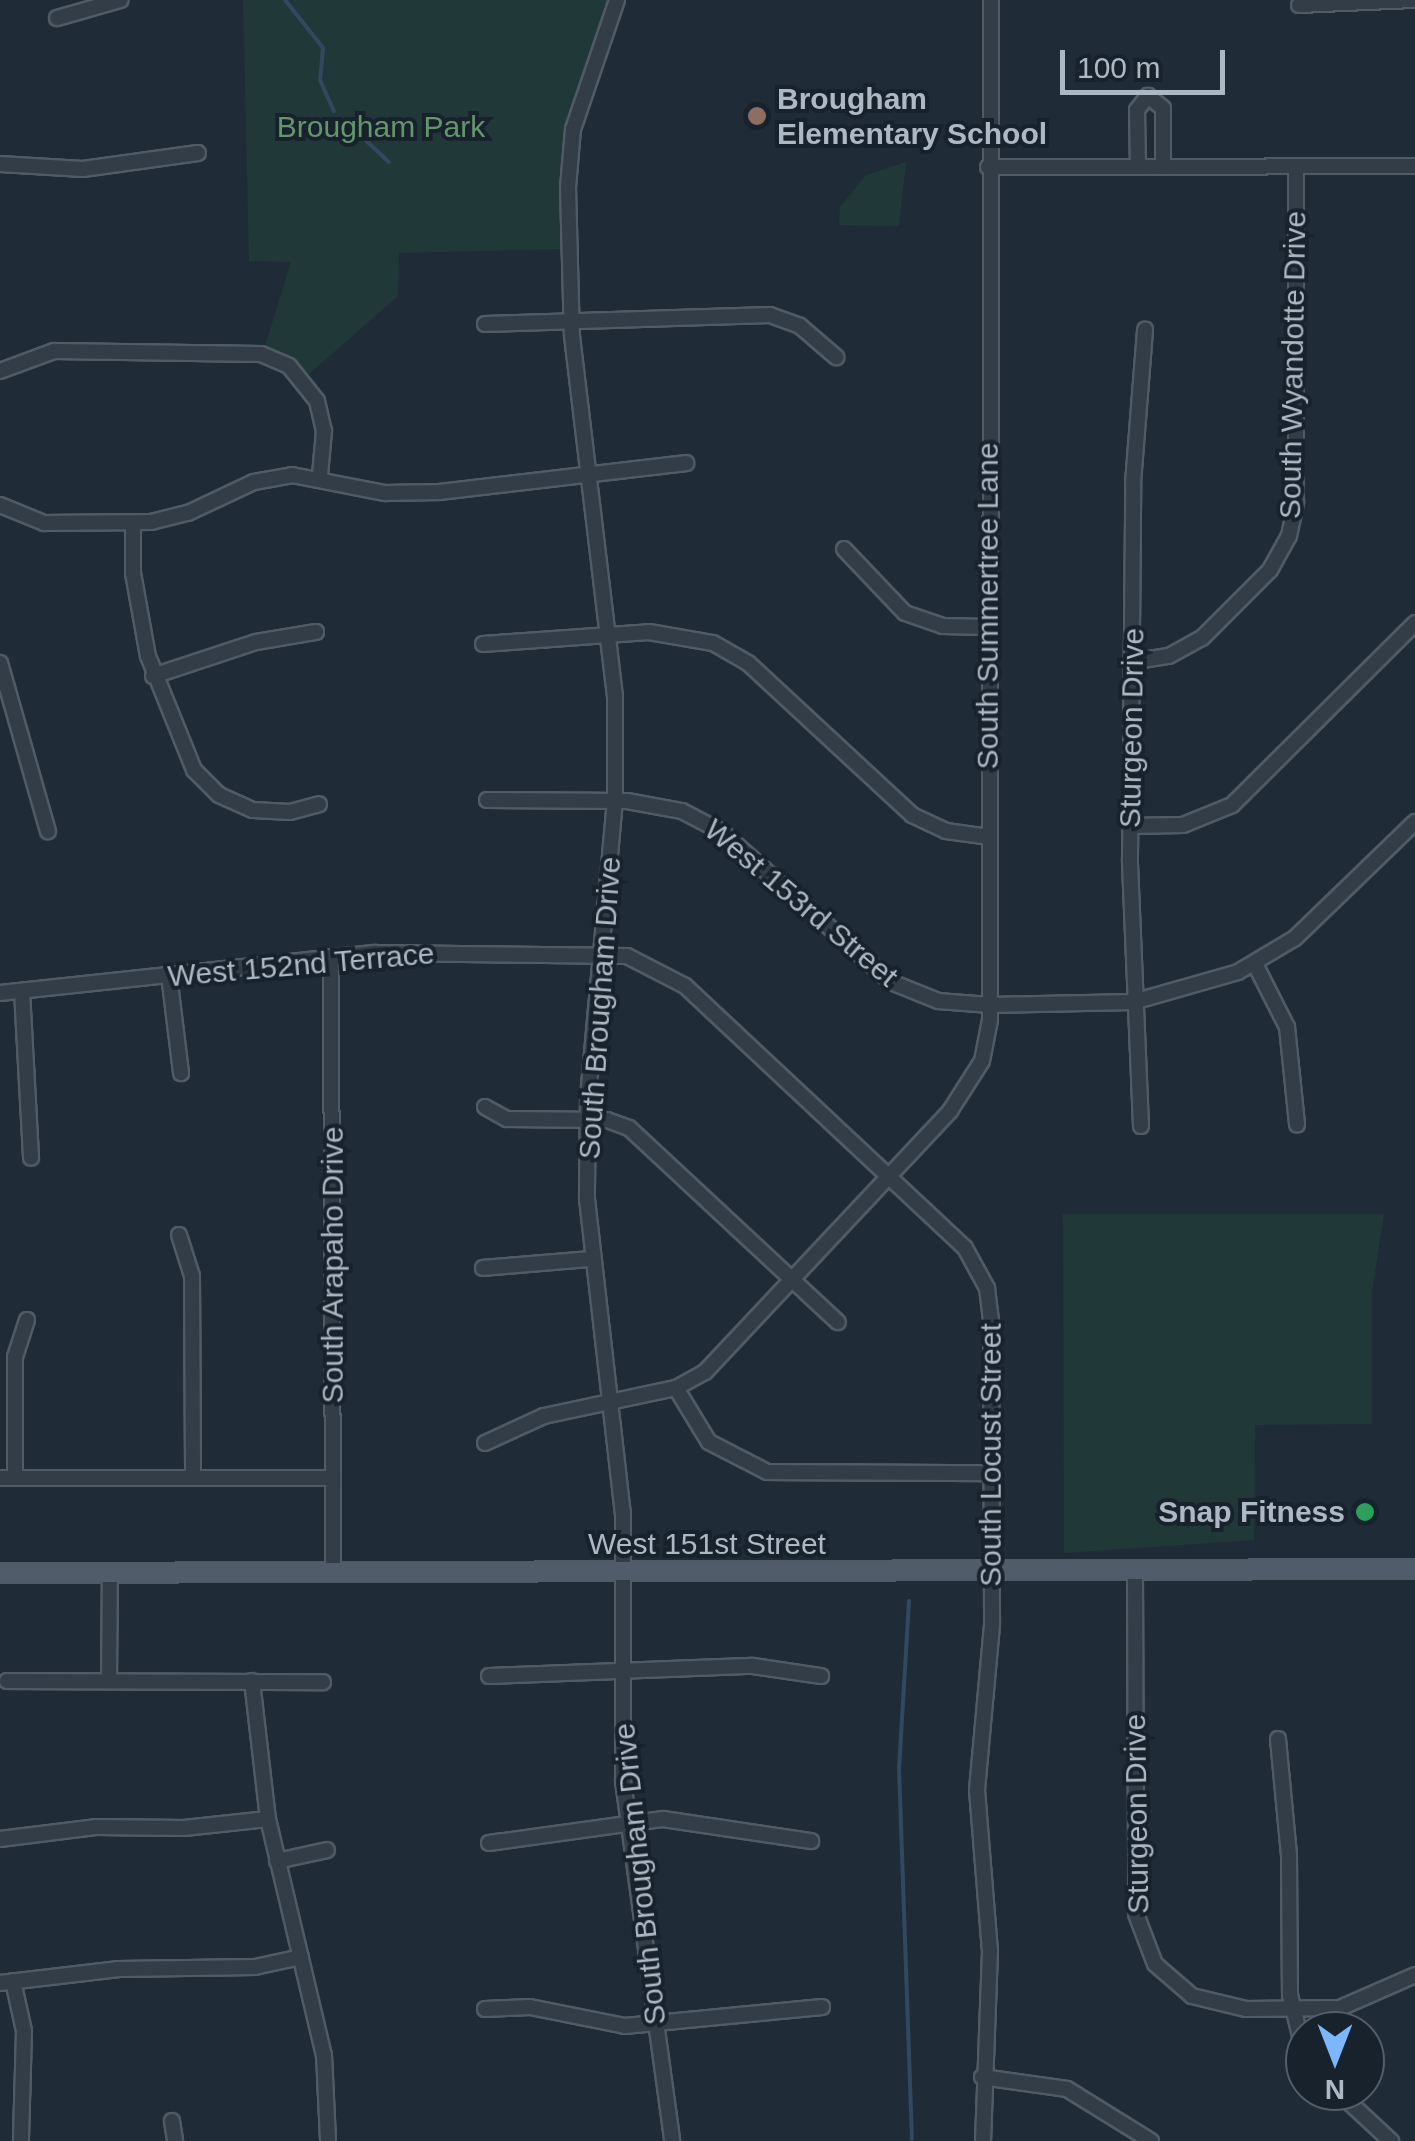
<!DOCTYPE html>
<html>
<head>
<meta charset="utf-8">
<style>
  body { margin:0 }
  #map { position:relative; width:1415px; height:2141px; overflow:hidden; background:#1f2c38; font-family:Helvetica,sans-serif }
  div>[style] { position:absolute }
  .green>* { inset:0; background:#213839 }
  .stream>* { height:4px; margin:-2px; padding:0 2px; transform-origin:2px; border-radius:2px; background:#324860 }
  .roads { filter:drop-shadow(2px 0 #505b66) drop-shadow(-2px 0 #505b66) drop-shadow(0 2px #505b66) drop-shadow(0 -2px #505b66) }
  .minor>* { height:14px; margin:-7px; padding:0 7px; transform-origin:7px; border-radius:7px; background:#333d48 }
  .major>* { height:18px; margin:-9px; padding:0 9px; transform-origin:9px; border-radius:9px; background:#505c69 }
  .dots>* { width:28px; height:28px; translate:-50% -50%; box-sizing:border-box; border:5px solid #18222d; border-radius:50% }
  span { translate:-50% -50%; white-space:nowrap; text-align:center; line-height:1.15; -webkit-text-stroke:8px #18222d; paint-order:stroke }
  .poi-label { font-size:30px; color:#adb8c5; font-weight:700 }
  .left { translate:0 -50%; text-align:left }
  .right { translate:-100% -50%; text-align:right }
  .park-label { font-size:30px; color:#64966c }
  .street-label { font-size:30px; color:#adb8c5 }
  .north { position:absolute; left:1285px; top:2011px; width:100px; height:100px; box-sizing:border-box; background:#18222d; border:2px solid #545e6a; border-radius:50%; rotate:180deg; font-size:28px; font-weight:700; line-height:40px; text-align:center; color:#adb8c5 }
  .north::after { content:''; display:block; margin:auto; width:35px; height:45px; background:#7cb6fb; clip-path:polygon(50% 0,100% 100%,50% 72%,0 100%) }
  .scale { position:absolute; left:1060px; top:50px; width:165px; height:45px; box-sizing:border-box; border:5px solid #adb8c5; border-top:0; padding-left:12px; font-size:30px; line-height:35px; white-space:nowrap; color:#adb8c5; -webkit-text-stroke:8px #18222d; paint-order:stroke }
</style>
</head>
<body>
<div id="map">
  <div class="green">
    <i style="clip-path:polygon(243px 0,609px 0,563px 140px,560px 249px,399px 253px,398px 296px,309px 374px,265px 346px,291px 262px,249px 261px)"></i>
    <i style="clip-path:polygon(906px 162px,899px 226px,839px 225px,840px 207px,866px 175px)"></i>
    <i style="clip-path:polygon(1063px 1214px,1384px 1214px,1372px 1292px,1372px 1424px,1255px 1425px,1254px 1540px,1064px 1553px)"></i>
  </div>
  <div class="stream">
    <i style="left:285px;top:0;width:61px;rotate:51.6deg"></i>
    <i style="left:323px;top:48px;width:32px;rotate:95deg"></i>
    <i style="left:320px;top:80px;width:34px;rotate:66deg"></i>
    <i style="left:345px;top:121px;width:60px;rotate:43deg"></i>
    <i style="left:909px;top:1601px;width:167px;rotate:93.4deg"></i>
    <i style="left:899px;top:1768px;width:371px;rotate:88deg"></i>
  </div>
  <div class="roads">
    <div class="minor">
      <i style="left:617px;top:0;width:136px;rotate:108.8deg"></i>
      <i style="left:573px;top:129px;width:58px;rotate:94.9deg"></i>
      <i style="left:568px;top:187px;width:149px;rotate:88.5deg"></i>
      <i style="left:572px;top:336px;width:363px;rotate:83.2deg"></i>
      <i style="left:615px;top:696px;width:104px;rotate:90deg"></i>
      <i style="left:615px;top:800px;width:296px;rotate:95.2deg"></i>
      <i style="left:588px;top:1095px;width:104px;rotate:90.6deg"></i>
      <i style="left:587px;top:1199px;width:316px;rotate:83.5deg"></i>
      <i style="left:623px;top:1513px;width:268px;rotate:90deg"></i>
      <i style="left:623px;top:1781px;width:363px;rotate:82.2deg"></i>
      <i style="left:1299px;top:5px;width:113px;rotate:-2.5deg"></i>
      <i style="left:57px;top:18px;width:66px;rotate:-15.9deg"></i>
      <i style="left:0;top:164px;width:83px;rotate:3.4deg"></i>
      <i style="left:83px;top:169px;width:116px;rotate:-7.9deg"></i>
      <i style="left:988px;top:167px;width:427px;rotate:-0.1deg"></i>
      <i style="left:1138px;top:167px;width:57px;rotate:-91deg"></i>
      <i style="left:1137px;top:110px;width:18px;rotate:-52deg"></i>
      <i style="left:1148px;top:96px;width:19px;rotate:39deg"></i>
      <i style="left:1163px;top:108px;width:59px;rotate:90deg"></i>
      <i style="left:485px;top:324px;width:285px;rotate:-1.8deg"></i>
      <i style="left:770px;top:315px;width:32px;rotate:20deg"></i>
      <i style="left:800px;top:326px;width:48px;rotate:40.7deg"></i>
      <i style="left:0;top:371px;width:58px;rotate:-20.3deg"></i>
      <i style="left:54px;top:351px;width:207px;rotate:0.8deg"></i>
      <i style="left:261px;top:354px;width:30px;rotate:23deg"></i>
      <i style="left:289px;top:366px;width:45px;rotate:51.3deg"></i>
      <i style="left:317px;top:401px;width:31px;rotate:77deg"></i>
      <i style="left:324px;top:431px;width:44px;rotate:95.2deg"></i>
      <i style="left:0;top:505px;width:48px;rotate:22.2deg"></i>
      <i style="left:44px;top:523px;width:107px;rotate:-0.5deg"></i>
      <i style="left:151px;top:522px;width:38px;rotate:-14deg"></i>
      <i style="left:188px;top:513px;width:73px;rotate:-25.2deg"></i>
      <i style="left:254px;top:482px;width:39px;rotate:-10deg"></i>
      <i style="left:292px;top:475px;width:95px;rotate:11deg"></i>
      <i style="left:385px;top:493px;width:55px;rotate:-1deg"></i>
      <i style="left:440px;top:492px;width:248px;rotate:-6.7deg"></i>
      <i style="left:133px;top:523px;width:50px;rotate:90deg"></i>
      <i style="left:133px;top:573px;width:84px;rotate:79.8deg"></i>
      <i style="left:148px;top:656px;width:123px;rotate:68deg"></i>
      <i style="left:194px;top:770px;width:35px;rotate:45deg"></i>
      <i style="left:219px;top:795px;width:37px;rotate:24deg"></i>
      <i style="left:253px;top:810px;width:37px;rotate:3deg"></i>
      <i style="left:290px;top:812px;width:30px;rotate:-15deg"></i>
      <i style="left:844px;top:549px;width:88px;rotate:46.4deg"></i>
      <i style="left:905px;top:613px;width:39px;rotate:19deg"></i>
      <i style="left:942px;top:626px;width:46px;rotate:1.2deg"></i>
      <i style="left:483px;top:644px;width:166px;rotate:-4.1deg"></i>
      <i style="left:649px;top:632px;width:65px;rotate:9.8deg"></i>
      <i style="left:713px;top:643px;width:40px;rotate:29.7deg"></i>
      <i style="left:748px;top:663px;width:224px;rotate:42.8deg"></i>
      <i style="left:912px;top:815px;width:38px;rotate:25deg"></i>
      <i style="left:946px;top:831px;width:43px;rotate:7.9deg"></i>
      <i style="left:1136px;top:661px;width:33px;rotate:-9deg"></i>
      <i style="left:1169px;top:656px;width:38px;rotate:-29deg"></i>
      <i style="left:1202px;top:638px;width:96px;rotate:-45deg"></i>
      <i style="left:1270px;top:570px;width:39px;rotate:-61deg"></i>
      <i style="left:1289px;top:536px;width:35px;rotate:-78deg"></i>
      <i style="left:1296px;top:502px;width:336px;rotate:-90deg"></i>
      <i style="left:0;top:663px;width:175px;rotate:74.1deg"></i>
      <i style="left:153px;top:676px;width:108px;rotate:-18.3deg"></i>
      <i style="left:256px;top:642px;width:61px;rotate:-9.5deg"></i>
      <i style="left:487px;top:800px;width:140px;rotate:0.4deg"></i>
      <i style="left:627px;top:801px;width:56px;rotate:10.3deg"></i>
      <i style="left:682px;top:811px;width:45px;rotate:27.7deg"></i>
      <i style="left:722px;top:832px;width:226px;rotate:41.6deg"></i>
      <i style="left:891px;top:982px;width:51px;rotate:22deg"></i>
      <i style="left:938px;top:1001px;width:52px;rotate:4.4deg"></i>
      <i style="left:990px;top:1005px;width:143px;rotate:-1.2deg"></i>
      <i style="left:1133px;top:1002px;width:109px;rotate:-15.9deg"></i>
      <i style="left:1238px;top:972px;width:66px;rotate:-30.8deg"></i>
      <i style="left:1295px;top:938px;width:167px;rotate:-44deg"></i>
      <i style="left:1130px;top:826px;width:53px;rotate:-1.1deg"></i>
      <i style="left:1183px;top:825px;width:53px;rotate:-22.2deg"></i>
      <i style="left:1232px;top:805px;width:258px;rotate:-44.8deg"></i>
      <i style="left:331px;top:957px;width:616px;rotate:89.81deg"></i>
      <i style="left:1255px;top:964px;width:71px;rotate:63.1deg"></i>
      <i style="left:1287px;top:1027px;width:98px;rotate:84.1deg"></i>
      <i style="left:169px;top:975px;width:99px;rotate:83deg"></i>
      <i style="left:22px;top:991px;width:167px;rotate:86.9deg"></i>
      <i style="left:0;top:993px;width:378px;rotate:-6.1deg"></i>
      <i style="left:376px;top:953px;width:251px;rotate:0.7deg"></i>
      <i style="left:627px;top:956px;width:65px;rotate:27.3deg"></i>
      <i style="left:685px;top:986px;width:383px;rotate:43.1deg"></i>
      <i style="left:965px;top:1248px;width:46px;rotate:61.2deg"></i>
      <i style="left:987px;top:1288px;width:33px;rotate:83deg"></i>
      <i style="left:991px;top:1321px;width:304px;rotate:89.8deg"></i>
      <i style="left:992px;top:1625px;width:166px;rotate:95.2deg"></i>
      <i style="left:977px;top:1790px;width:162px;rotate:85.4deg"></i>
      <i style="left:990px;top:1951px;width:190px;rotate:92.1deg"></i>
      <i style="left:485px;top:1107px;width:25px;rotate:29deg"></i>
      <i style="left:507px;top:1119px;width:100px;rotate:0.6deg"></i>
      <i style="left:607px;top:1120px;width:23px;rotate:20deg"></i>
      <i style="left:629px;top:1128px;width:285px;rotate:42.9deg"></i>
      <i style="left:1141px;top:1126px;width:267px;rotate:-92.4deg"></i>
      <i style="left:1130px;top:859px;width:376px;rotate:-89.5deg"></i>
      <i style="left:1133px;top:483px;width:154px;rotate:-85.5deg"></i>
      <i style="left:179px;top:1235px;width:43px;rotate:72.4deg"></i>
      <i style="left:192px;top:1276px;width:202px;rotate:89.7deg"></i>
      <i style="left:483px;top:1268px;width:108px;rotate:-4.8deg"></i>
      <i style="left:676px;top:1388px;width:63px;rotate:58.6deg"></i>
      <i style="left:709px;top:1442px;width:65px;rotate:27.3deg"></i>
      <i style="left:767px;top:1472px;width:224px;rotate:0.3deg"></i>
      <i style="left:485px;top:1443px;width:65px;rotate:-24.6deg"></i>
      <i style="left:544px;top:1416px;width:135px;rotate:-12deg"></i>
      <i style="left:676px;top:1388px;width:33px;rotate:-29deg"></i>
      <i style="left:705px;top:1372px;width:358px;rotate:-46.8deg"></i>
      <i style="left:950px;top:1111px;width:59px;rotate:-57.4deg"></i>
      <i style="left:982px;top:1061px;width:42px;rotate:-79deg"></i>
      <i style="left:990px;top:1020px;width:1020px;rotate:-89.94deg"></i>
      <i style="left:0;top:1478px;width:333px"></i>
      <i style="left:15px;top:1478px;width:121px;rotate:-90deg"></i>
      <i style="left:15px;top:1357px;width:39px;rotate:-72deg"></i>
      <i style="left:1135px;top:1570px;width:344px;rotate:89.8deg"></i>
      <i style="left:1136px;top:1914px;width:53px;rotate:69.2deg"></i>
      <i style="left:1155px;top:1964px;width:49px;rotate:40.9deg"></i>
      <i style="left:1192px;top:1996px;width:56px;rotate:13.5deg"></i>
      <i style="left:1246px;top:2009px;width:94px;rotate:-0.6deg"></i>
      <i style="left:1340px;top:2008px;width:82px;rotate:-23.7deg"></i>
      <i style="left:489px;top:1676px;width:264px;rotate:-2.2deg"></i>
      <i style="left:753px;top:1666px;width:69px;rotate:8.4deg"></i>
      <i style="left:7px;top:1681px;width:316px;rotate:0.2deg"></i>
      <i style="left:109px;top:1681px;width:108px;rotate:-89.5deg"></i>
      <i style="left:252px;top:1681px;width:139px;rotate:83.4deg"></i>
      <i style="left:268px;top:1819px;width:243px;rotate:76.7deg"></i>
      <i style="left:324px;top:2055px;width:86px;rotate:87.3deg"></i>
      <i style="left:1278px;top:1739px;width:118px;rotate:84.6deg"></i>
      <i style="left:1289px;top:1856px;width:139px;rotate:89.6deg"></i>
      <i style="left:1290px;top:1995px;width:63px;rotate:76.2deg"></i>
      <i style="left:0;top:1839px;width:98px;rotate:-7.1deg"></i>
      <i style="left:97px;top:1827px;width:87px;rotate:0.7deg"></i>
      <i style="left:184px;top:1828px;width:84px;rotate:-6.1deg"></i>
      <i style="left:489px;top:1843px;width:176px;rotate:-7.9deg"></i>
      <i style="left:663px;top:1819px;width:150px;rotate:8.5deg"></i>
      <i style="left:277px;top:1861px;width:51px;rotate:-12.4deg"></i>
      <i style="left:13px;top:1981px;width:51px;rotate:77.6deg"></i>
      <i style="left:24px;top:2031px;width:110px;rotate:91.6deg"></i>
      <i style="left:0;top:1983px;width:120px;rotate:-6.7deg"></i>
      <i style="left:119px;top:1969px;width:136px;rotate:-0.8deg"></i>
      <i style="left:255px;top:1967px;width:47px;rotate:-12.3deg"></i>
      <i style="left:485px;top:2009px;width:45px;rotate:-2.5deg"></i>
      <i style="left:530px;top:2007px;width:97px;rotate:11.3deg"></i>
      <i style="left:625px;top:2026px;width:198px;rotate:-5.5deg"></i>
      <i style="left:982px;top:2077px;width:86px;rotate:8deg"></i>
      <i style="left:1067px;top:2089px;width:99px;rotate:31.8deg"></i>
      <i style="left:1337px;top:2091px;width:74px;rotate:42.8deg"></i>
      <i style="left:172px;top:2121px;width:20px;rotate:81deg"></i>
    </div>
    <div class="major">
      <i style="left:0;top:1573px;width:1415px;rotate:-0.16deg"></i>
    </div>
  </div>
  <div class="dots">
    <i style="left:757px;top:116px;background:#8d6e63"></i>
    <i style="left:1365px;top:1512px;background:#2e9e5b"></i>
  </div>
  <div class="poi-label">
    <span class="left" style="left:777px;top:116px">Brougham<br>Elementary School</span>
    <span class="right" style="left:1345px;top:1512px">Snap Fitness</span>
  </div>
  <div class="park-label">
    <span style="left:381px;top:127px">Brougham Park</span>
  </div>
  <div class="street-label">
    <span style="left:1293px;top:365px;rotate:-89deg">South Wyandotte Drive</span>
    <span style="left:988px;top:606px;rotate:-90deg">South Summertree Lane</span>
    <span style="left:1132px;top:728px;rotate:-89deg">Sturgeon Drive</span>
    <span style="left:801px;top:903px;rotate:40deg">West 153rd Street</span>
    <span style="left:301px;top:965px;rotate:-5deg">West 152nd Terrace</span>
    <span style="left:600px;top:1008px;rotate:-86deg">South Brougham Drive</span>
    <span style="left:333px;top:1265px;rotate:-90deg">South Arapaho Drive</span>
    <span style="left:991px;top:1455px;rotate:-90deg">South Locust Street</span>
    <span style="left:707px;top:1544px">West 151st Street</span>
    <span style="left:1137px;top:1814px;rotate:-91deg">Sturgeon Drive</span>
    <span style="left:640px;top:1874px;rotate:-96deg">South Brougham Drive</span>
  </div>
  <div class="north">N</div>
  <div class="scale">100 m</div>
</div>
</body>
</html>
